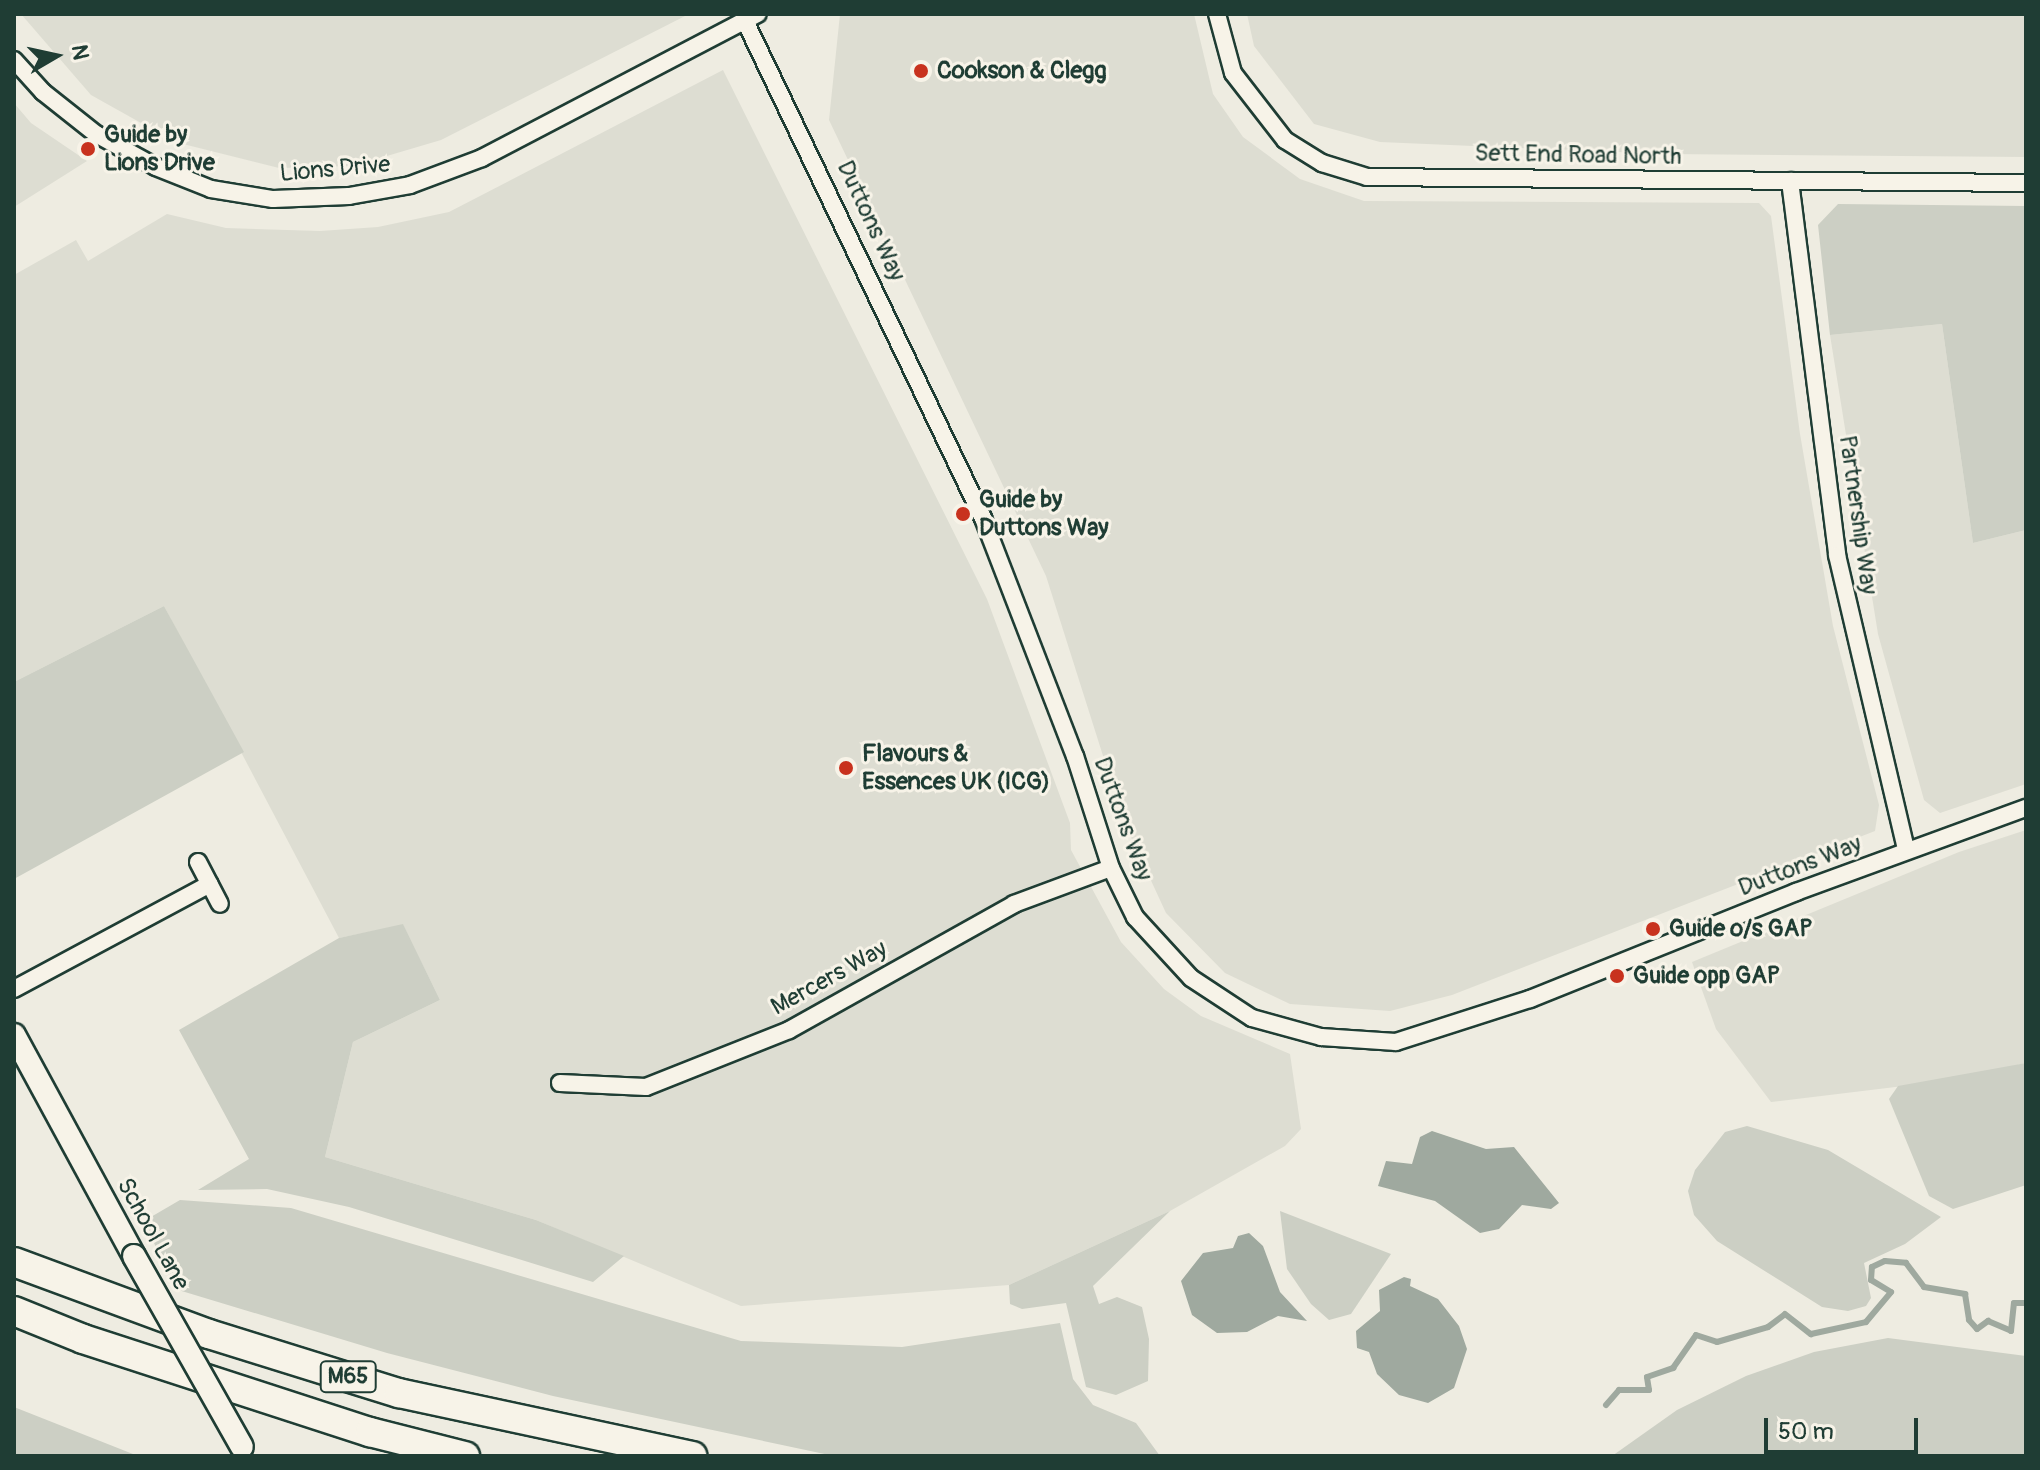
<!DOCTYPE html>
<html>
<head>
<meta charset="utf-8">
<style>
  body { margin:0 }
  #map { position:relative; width:2040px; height:1470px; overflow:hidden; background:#eeece1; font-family:Pangolin,sans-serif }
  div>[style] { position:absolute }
  .built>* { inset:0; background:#ddddd2 }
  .green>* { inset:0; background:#cccfc4 }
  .water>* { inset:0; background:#9fa99f }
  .stream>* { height:6px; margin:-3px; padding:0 3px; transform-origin:3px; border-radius:3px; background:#9fa99f }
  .roads { filter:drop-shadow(2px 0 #1f3d34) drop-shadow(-2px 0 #1f3d34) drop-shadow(0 2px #1f3d34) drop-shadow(0 -2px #1f3d34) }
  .street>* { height:16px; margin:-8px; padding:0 8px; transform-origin:8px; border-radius:8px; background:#f7f3e8 }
  .secondary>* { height:22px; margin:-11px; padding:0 11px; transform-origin:11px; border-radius:11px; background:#f7f3e8 }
  .highway>* { height:28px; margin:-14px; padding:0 14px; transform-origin:14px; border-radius:14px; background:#f7f3e8 }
  .bridges { filter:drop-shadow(2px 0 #1f3d34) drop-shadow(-2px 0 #1f3d34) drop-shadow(0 2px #1f3d34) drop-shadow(0 -2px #1f3d34) }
  .secondary-bridge>* { height:22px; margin:-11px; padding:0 11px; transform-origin:11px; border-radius:11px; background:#f7f3e8 }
  .dots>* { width:22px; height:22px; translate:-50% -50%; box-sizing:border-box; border:4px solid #f7f3e8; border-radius:50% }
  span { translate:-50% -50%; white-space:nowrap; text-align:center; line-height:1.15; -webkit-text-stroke:6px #f7f3e8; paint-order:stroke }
  .shield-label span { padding:2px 6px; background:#f7f3e8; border:2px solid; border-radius:6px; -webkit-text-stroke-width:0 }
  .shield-label { font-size:22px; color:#1f3d34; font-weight:700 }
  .poi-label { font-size:24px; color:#1f3d34; font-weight:700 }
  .left { translate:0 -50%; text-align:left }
  .street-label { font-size:24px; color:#1f3d34 }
  .frame { position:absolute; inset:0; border:16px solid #1f3d34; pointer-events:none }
  .north { position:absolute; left:16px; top:16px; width:80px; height:80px; -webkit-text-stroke:6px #f7f3e8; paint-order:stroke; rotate:81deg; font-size:22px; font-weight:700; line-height:32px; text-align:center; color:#1f3d34 }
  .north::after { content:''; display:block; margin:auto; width:28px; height:36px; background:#1f3d34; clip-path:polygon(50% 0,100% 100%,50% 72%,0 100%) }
  .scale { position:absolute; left:1764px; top:1418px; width:154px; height:36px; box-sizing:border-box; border:4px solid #1f3d34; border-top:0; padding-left:10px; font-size:24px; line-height:28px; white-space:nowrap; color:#1f3d34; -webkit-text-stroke:6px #f7f3e8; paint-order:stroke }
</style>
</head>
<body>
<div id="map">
  <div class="built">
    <i style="clip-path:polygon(21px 14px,689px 14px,441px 140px,353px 166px,279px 168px,175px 142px,91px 95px)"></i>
    <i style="clip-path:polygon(840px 14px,1194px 14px,1213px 94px,1243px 137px,1300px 179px,1364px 201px,1759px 203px,1771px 216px,1800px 434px,1833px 626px,1879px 805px,1875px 831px,1452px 995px,1390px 1011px,1290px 1004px,1225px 973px,1166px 913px,1124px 822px,1046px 576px,829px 120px)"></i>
    <i style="clip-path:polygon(1247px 14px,2026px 14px,2026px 157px,1665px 154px,1380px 142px,1314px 124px,1254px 46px)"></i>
    <i style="clip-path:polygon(723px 70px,987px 599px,1070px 823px,1071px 850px,1121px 942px,1164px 989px,1201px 1016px,1290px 1054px,1301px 1129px,1285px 1146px,1170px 1211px,1009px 1285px,741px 1306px,536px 1220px,325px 1157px,353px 1042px,440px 1000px,403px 925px,339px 938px,164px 606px,14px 682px,14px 275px,76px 240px,88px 261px,167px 214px,226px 228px,320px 231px,378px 227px,449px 212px)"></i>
    <i style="clip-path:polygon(14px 103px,31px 123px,87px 161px,14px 207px)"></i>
    <i style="clip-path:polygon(1942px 324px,1973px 543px,2026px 530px,2026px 784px,1940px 813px,1924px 800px,1878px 634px,1830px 335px)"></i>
    <i style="clip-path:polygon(2026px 830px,2026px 1063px,1953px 1080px,1771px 1102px,1716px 1029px,1692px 962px,1959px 852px)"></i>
  </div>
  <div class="green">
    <i style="clip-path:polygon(1838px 204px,2026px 206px,2026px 530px,1973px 543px,1942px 324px,1830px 335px,1818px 225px)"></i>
    <i style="clip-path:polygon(164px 606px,244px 752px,14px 879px,14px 682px)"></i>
    <i style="clip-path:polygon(403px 924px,440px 1000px,353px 1042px,325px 1157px,536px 1220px,624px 1256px,593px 1282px,349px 1207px,267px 1189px,198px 1190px,249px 1159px,179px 1030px,339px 938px)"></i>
    <i style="clip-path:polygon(2026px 1063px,2026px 1185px,1953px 1209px,1929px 1196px,1889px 1099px,1898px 1086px)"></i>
    <i style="clip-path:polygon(1747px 1126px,1828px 1150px,1941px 1217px,1905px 1244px,1864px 1263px,1871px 1298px,1866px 1306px,1848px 1311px,1822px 1307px,1717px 1241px,1694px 1215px,1688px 1191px,1695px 1170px,1725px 1132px)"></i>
    <i style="clip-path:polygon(180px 1200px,291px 1208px,741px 1341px,902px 1347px,1060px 1323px,1073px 1379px,1093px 1405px,1136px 1423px,1160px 1456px,834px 1456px,553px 1396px,387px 1353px,175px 1289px,144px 1221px)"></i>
    <i style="clip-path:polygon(1170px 1211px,1093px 1286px,1099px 1304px,1117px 1297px,1142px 1307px,1149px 1339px,1148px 1381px,1116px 1395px,1086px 1387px,1066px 1303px,1022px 1309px,1010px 1304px,1009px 1285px)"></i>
    <i style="clip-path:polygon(1280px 1211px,1391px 1254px,1351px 1314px,1329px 1320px,1311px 1304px,1287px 1269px)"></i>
    <i style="clip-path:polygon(1888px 1338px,2026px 1356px,2026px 1456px,1612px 1456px,1677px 1410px,1746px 1376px,1814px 1352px)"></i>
    <i style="clip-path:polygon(14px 1407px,138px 1456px,14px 1456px)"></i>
  </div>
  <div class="water">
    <i style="clip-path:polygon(1432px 1131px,1486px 1149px,1514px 1147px,1559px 1203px,1551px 1209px,1522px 1205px,1499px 1229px,1480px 1233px,1435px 1201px,1378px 1186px,1386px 1161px,1412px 1164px,1420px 1137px)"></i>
    <i style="clip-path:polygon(1249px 1233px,1263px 1246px,1280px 1292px,1307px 1321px,1278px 1316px,1247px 1332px,1217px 1333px,1192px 1315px,1181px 1281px,1203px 1253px,1233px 1248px,1238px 1236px)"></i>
    <i style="clip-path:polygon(1404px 1277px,1411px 1279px,1410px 1286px,1438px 1299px,1459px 1326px,1467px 1349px,1454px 1388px,1428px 1403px,1399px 1395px,1377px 1374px,1369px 1352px,1357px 1348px,1356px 1331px,1380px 1311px,1379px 1290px)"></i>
  </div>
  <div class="stream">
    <i style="left:1606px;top:1405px;width:20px;rotate:-49deg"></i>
    <i style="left:1619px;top:1390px;width:30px"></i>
    <i style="left:1649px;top:1390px;width:13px;rotate:-99deg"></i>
    <i style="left:1647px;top:1377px;width:28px;rotate:-19deg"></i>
    <i style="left:1673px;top:1368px;width:40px;rotate:-55.1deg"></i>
    <i style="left:1696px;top:1335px;width:22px;rotate:18deg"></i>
    <i style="left:1717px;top:1342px;width:53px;rotate:-16.4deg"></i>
    <i style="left:1768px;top:1327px;width:21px;rotate:-37deg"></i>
    <i style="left:1785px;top:1314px;width:33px;rotate:38deg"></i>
    <i style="left:1811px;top:1334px;width:56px;rotate:-12.3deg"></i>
    <i style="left:1866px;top:1322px;width:39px;rotate:-50deg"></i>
    <i style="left:1891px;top:1292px;width:23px;rotate:-149deg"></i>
    <i style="left:1871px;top:1280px;width:13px;rotate:-86deg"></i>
    <i style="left:1872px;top:1267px;width:14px;rotate:-25deg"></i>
    <i style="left:1885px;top:1261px;width:21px;rotate:5deg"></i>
    <i style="left:1906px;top:1263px;width:30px;rotate:53deg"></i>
    <i style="left:1924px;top:1287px;width:42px;rotate:9.7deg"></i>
    <i style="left:1965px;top:1294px;width:26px;rotate:81deg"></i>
    <i style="left:1969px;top:1320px;width:12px;rotate:48deg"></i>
    <i style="left:1977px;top:1329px;width:14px;rotate:-36deg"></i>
    <i style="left:1988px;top:1321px;width:25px;rotate:23deg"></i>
    <i style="left:2011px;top:1331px;width:28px;rotate:-84deg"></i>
    <i style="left:2014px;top:1303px;width:12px"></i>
  </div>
  <div class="roads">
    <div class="street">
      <i style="left:1217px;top:14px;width:61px;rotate:74.8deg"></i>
      <i style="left:1233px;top:73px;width:85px;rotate:52.2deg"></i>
      <i style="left:1285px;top:140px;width:44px;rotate:31.9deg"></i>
      <i style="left:1322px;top:163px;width:47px;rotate:17.3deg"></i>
      <i style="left:1367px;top:177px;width:659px;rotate:0.52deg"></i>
      <i style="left:746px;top:23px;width:549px;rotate:64.42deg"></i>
      <i style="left:983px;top:518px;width:255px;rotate:68.9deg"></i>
      <i style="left:1075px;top:756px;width:118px;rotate:72.2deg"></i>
      <i style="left:1111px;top:868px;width:55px;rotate:63.9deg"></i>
      <i style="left:1135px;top:917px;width:83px;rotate:47.4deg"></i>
      <i style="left:1191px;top:978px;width:73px;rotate:33.3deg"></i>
      <i style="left:1252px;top:1018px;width:72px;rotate:15.4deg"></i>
      <i style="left:1321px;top:1037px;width:75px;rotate:3.8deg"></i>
      <i style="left:1396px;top:1042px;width:141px;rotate:-17.8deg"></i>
      <i style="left:1530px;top:999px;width:287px;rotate:-21.9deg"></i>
      <i style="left:1796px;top:892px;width:245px;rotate:-20.1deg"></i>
      <i style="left:14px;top:60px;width:43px;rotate:47.8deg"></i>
      <i style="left:43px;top:92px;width:68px;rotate:38.4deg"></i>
      <i style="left:96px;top:134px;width:68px;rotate:28.8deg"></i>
      <i style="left:156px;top:167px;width:59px;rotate:21.8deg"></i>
      <i style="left:211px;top:189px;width:63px;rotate:9.2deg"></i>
      <i style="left:273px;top:199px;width:76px;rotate:-2.3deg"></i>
      <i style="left:349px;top:196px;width:62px;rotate:-10.2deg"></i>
      <i style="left:410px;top:185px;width:77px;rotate:-20.6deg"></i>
      <i style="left:482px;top:158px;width:311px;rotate:-27.6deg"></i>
      <i style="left:1790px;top:181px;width:377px;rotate:82.8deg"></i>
      <i style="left:1837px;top:555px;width:303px;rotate:76.8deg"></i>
      <i style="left:198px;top:862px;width:47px;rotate:62.4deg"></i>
      <i style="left:14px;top:989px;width:222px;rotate:-28.2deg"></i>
      <i style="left:560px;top:1083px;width:86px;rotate:2.7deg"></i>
      <i style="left:646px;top:1087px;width:154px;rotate:-21.7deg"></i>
      <i style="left:789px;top:1030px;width:258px;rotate:-29.2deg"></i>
      <i style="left:1014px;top:904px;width:103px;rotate:-20.4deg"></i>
    </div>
    <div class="secondary">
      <i style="left:14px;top:1035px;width:251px;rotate:61.5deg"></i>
    </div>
    <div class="highway">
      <i style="left:14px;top:1262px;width:208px;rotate:20.3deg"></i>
      <i style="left:209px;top:1334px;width:199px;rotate:17.3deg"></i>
      <i style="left:399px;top:1393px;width:300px;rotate:12.1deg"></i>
      <i style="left:14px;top:1311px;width:74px;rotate:22.1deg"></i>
      <i style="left:83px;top:1339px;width:302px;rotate:18deg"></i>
      <i style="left:370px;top:1432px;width:98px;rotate:14.2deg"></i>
    </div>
  </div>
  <div class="bridges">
    <div class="secondary-bridge">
      <i style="left:134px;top:1256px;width:219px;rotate:60.5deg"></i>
    </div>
  </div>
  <div class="dots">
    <i style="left:921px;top:71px;background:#c8321e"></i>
    <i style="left:88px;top:149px;background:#c8321e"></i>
    <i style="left:963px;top:514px;background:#c8321e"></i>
    <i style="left:846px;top:768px;background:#c8321e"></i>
    <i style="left:1653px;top:929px;background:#c8321e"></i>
    <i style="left:1617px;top:976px;background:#c8321e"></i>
  </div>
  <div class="shield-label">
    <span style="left:348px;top:1377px">M65</span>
  </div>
  <div class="poi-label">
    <span class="left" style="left:937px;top:71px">Cookson &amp; Clegg</span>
    <span class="left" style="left:104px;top:149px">Guide by<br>Lions Drive</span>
    <span class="left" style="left:979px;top:514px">Guide by<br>Duttons Way</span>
    <span class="left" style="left:862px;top:768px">Flavours &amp;<br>Essences UK (ICG)</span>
    <span class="left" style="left:1669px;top:929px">Guide o/s GAP</span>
    <span class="left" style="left:1633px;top:976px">Guide opp GAP</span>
  </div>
  <div class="street-label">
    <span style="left:1578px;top:155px;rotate:1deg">Sett End Road North</span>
    <span style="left:335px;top:169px;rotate:-5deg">Lions Drive</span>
    <span style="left:871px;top:221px;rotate:65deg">Duttons Way</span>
    <span style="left:1858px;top:515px;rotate:82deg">Partnership Way</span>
    <span style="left:1123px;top:819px;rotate:70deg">Duttons Way</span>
    <span style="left:1800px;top:866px;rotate:-21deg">Duttons Way</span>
    <span style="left:829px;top:978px;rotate:-29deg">Mercers Way</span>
    <span style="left:153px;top:1234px;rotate:61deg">School Lane</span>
  </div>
  <div class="frame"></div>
  <div class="north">N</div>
  <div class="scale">50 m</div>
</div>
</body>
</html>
